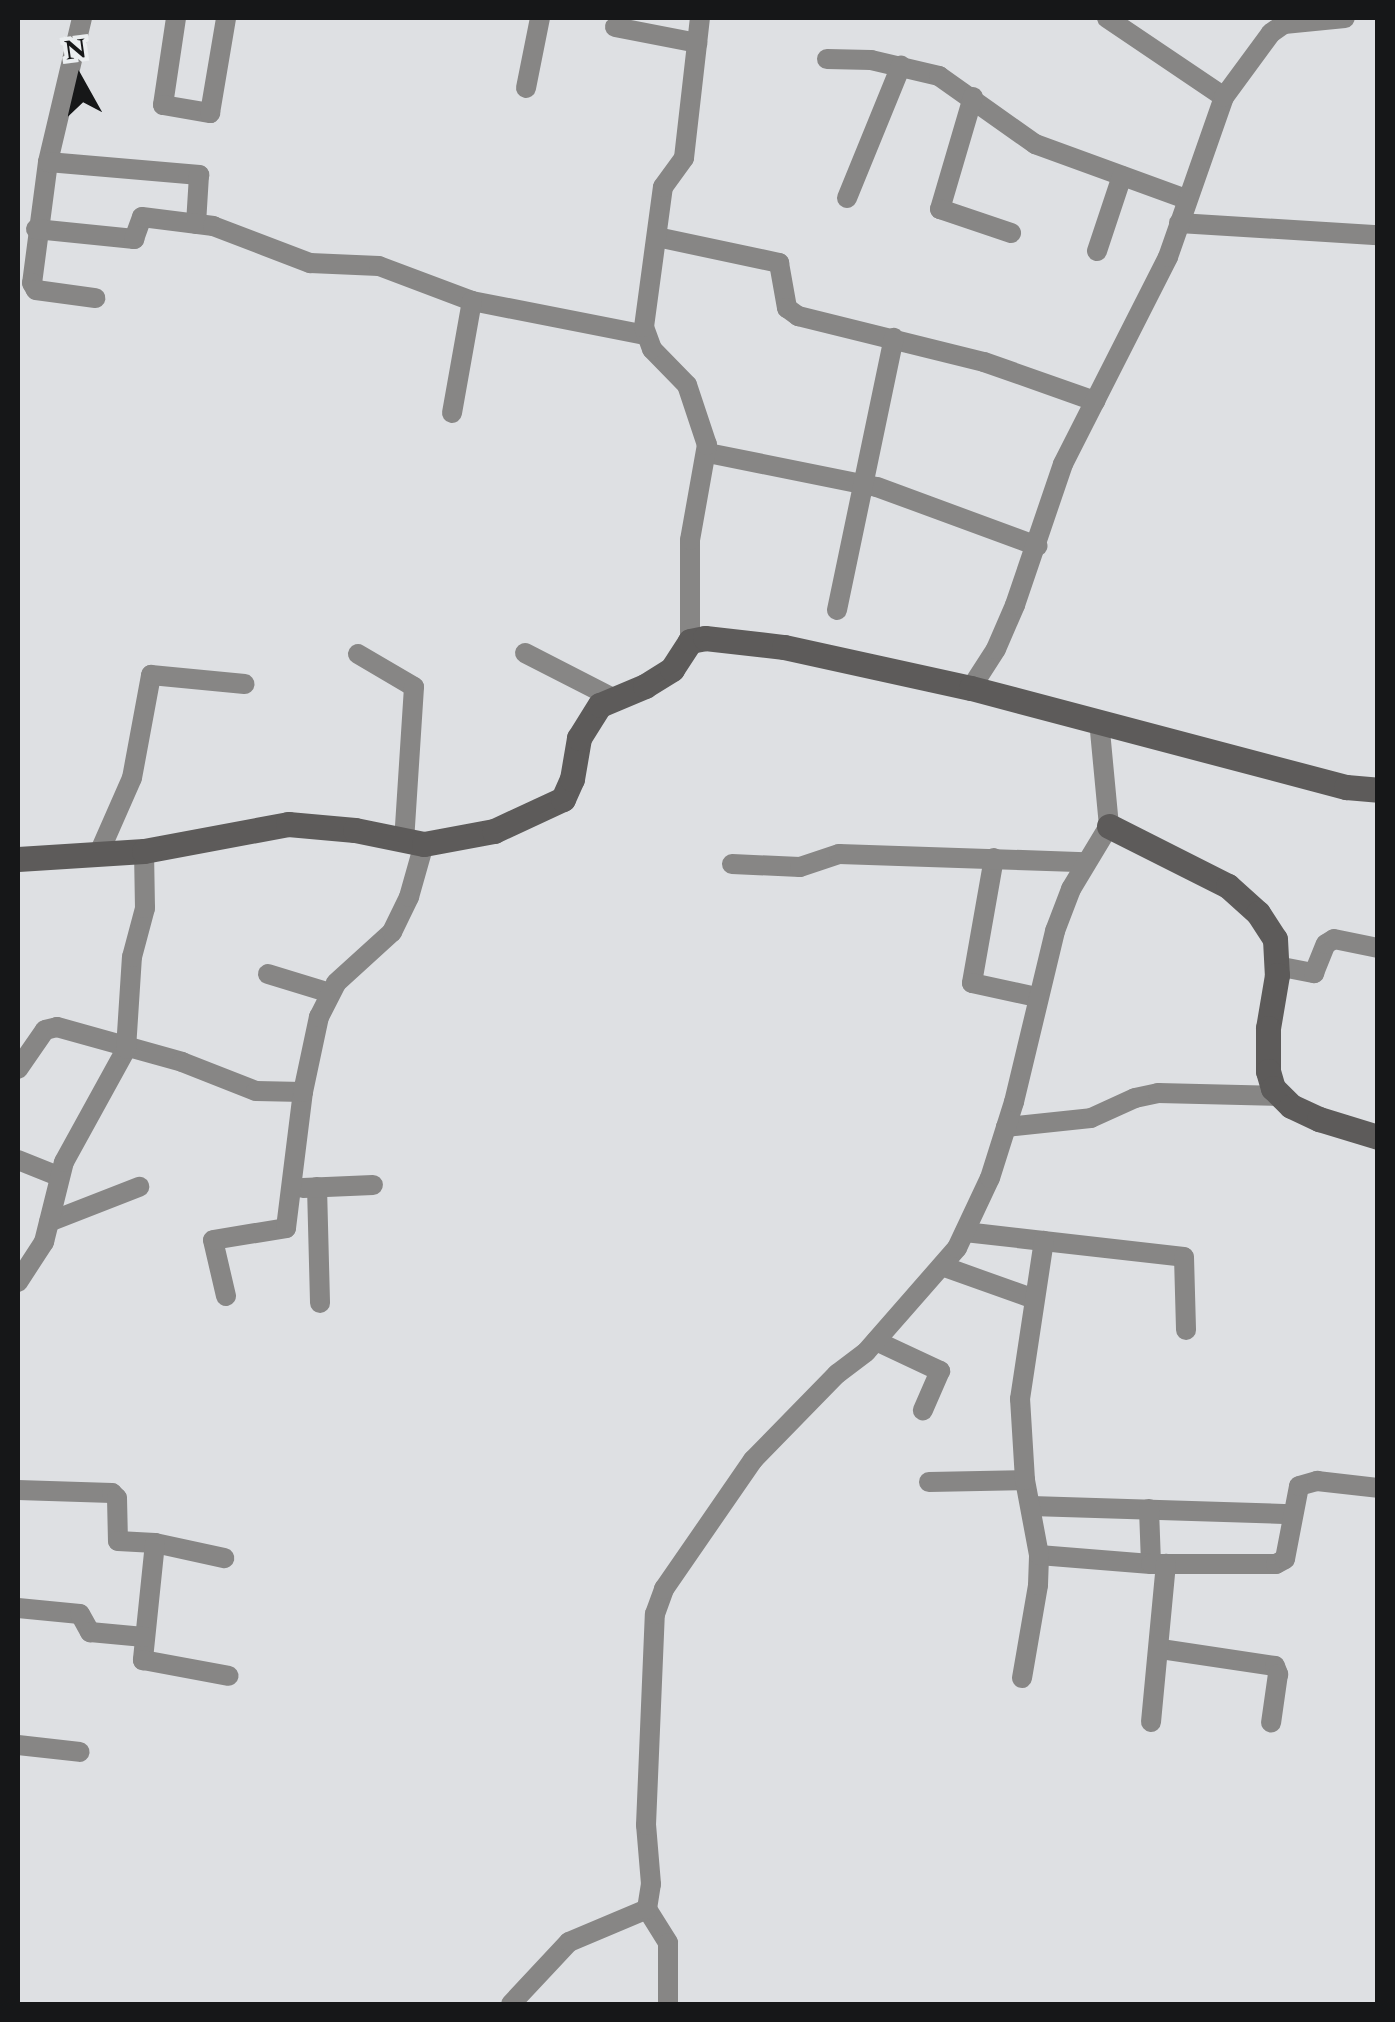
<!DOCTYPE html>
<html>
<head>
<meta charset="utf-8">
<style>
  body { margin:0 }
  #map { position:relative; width:1395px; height:2022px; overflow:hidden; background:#dee0e3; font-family:Spectral,serif }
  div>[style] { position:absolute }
  .street>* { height:20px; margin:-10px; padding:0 10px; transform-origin:10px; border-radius:10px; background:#878685 }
  .secondary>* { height:25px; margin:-12.5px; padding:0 12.5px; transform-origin:12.5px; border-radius:12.5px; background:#5d5b5a }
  span { translate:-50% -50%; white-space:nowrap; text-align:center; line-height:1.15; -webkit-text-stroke:8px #ebeef0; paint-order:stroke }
  .frame { position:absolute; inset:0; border:20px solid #161718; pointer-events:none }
  .north { position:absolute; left:30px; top:30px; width:100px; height:100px; -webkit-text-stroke:8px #ebeef0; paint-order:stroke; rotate:352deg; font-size:28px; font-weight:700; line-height:40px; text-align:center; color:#161718 }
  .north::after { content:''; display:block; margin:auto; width:35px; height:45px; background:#161718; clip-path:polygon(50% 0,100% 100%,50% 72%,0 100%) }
</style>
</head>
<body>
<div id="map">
  <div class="street">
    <i style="left:82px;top:18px;width:148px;rotate:103.3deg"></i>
    <i style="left:48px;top:162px;width:122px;rotate:97.5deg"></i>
    <i style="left:32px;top:283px;width:8px;rotate:60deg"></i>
    <i style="left:36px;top:290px;width:60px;rotate:7.7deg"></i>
    <i style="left:176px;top:18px;width:88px;rotate:98.5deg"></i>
    <i style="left:163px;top:105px;width:48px;rotate:9.7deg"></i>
    <i style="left:210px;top:113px;width:96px;rotate:-80.4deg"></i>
    <i style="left:1107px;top:18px;width:141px;rotate:34deg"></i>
    <i style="left:615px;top:27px;width:84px;rotate:11deg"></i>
    <i style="left:827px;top:59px;width:44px;rotate:1.3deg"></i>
    <i style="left:871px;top:60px;width:70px;rotate:13.2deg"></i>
    <i style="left:939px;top:76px;width:118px;rotate:35.3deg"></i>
    <i style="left:1035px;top:144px;width:161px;rotate:20deg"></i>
    <i style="left:526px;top:88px;width:71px;rotate:-78.7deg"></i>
    <i style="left:973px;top:97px;width:117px;rotate:106.4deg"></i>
    <i style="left:940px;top:209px;width:75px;rotate:18.7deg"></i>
    <i style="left:48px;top:162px;width:152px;rotate:4.9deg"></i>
    <i style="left:199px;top:175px;width:49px;rotate:93.5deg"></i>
    <i style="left:847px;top:198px;width:143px;rotate:-67.8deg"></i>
    <i style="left:1179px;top:223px;width:199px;rotate:3.5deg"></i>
    <i style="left:36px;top:229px;width:99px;rotate:5.8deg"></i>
    <i style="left:134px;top:239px;width:23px;rotate:-70deg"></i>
    <i style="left:142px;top:217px;width:72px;rotate:7.2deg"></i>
    <i style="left:213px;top:226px;width:104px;rotate:20.9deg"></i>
    <i style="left:310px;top:263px;width:69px;rotate:2.5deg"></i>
    <i style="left:379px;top:266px;width:99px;rotate:20.6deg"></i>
    <i style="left:472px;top:301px;width:176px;rotate:11.1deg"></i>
    <i style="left:657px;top:237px;width:125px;rotate:12deg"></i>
    <i style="left:779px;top:263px;width:46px;rotate:79.9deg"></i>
    <i style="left:787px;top:308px;width:14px;rotate:36deg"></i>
    <i style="left:798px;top:316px;width:192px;rotate:13.9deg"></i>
    <i style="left:984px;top:362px;width:118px;rotate:19.4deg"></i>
    <i style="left:1097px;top:251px;width:79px;rotate:-71.6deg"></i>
    <i style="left:452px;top:413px;width:114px;rotate:-79.9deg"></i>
    <i style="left:708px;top:453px;width:172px;rotate:11.4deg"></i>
    <i style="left:877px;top:487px;width:171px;rotate:20.2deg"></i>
    <i style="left:837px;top:610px;width:278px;rotate:-78.2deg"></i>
    <i style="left:690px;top:641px;width:101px;rotate:-90deg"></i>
    <i style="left:690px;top:540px;width:97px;rotate:-79.9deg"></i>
    <i style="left:707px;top:445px;width:63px;rotate:-108.4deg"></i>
    <i style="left:687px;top:385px;width:50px;rotate:-134.2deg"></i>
    <i style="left:652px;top:349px;width:23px;rotate:-110deg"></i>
    <i style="left:644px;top:327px;width:141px;rotate:-82.3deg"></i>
    <i style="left:663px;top:187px;width:36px;rotate:-54deg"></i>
    <i style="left:684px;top:158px;width:141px;rotate:-83.5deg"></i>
    <i style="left:525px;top:653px;width:99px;rotate:27.1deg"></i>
    <i style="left:358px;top:654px;width:65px;rotate:30.5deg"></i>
    <i style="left:414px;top:687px;width:153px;rotate:93.7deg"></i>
    <i style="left:971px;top:688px;width:46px;rotate:-57.3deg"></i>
    <i style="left:996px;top:649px;width:48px;rotate:-66.6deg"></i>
    <i style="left:1015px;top:605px;width:149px;rotate:-71.2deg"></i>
    <i style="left:1063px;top:464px;width:232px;rotate:-63.1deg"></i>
    <i style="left:1168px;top:257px;width:170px;rotate:-70.7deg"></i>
    <i style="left:1224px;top:97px;width:79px;rotate:-53.7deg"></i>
    <i style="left:1271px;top:33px;width:16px;rotate:-35deg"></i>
    <i style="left:1284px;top:24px;width:61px;rotate:-5.6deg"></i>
    <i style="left:99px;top:853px;width:82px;rotate:-66.3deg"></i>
    <i style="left:132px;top:778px;width:105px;rotate:-79.5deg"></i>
    <i style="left:151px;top:675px;width:94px;rotate:5.5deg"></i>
    <i style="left:994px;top:858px;width:127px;rotate:100deg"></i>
    <i style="left:972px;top:983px;width:66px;rotate:12.2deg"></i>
    <i style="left:732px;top:864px;width:68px;rotate:2.5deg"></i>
    <i style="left:800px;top:867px;width:41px;rotate:-18.4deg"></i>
    <i style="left:839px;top:854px;width:246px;rotate:1.9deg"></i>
    <i style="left:1277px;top:966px;width:38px;rotate:11deg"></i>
    <i style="left:1314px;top:973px;width:31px;rotate:-68deg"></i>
    <i style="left:1326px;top:944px;width:9px;rotate:-32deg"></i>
    <i style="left:1334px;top:939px;width:45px;rotate:11.6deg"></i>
    <i style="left:268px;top:974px;width:65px;rotate:17deg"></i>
    <i style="left:18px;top:1069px;width:47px;rotate:-55.3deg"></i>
    <i style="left:45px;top:1030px;width:12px;rotate:-14deg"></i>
    <i style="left:57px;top:1027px;width:130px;rotate:15.6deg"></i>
    <i style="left:182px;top:1062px;width:79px;rotate:21.4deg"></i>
    <i style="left:256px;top:1091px;width:47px;rotate:1.2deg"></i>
    <i style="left:1006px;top:1127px;width:85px;rotate:-6deg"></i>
    <i style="left:1091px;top:1118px;width:48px;rotate:-24.4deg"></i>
    <i style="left:1135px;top:1098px;width:24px;rotate:-12deg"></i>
    <i style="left:1158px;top:1093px;width:124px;rotate:1.4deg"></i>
    <i style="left:18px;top:1160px;width:43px;rotate:21.8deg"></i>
    <i style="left:317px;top:1187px;width:116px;rotate:88.5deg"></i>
    <i style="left:303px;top:1188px;width:70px;rotate:-2.5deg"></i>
    <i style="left:49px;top:1222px;width:97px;rotate:-21.3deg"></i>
    <i style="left:965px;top:1232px;width:220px;rotate:6.5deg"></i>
    <i style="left:1184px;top:1257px;width:73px;rotate:88.4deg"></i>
    <i style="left:942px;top:1266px;width:98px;rotate:19.7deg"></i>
    <i style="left:18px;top:1282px;width:48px;rotate:-57deg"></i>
    <i style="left:44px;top:1242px;width:82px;rotate:-76deg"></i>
    <i style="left:64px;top:1162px;width:129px;rotate:-61.2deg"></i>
    <i style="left:126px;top:1049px;width:92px;rotate:-86.3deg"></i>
    <i style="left:132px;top:957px;width:51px;rotate:-75.1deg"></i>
    <i style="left:145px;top:908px;width:57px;rotate:-91deg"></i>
    <i style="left:226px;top:1296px;width:57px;rotate:-103.1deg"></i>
    <i style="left:213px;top:1240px;width:74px;rotate:-9.3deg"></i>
    <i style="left:286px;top:1228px;width:137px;rotate:-82.9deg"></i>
    <i style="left:303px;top:1092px;width:77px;rotate:-78deg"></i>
    <i style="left:319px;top:1017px;width:38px;rotate:-63deg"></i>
    <i style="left:336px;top:983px;width:76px;rotate:-42.3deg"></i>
    <i style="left:392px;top:932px;width:39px;rotate:-64deg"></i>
    <i style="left:409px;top:897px;width:55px;rotate:-74.2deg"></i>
    <i style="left:876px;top:1341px;width:71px;rotate:25.1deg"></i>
    <i style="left:940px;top:1371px;width:43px;rotate:113.6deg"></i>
    <i style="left:929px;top:1482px;width:96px;rotate:-1.2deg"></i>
    <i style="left:18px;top:1490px;width:94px;rotate:1.8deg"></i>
    <i style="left:112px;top:1493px;width:7px;rotate:45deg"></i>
    <i style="left:117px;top:1498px;width:43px;rotate:88.7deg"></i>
    <i style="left:118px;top:1541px;width:37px;rotate:3deg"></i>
    <i style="left:155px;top:1543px;width:71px;rotate:12.3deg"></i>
    <i style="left:1031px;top:1506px;width:260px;rotate:1.8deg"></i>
    <i style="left:1149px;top:1509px;width:55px;rotate:87.9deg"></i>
    <i style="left:155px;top:1543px;width:118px;rotate:95.9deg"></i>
    <i style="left:143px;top:1660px;width:87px;rotate:10.5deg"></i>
    <i style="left:1039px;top:1555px;width:112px;rotate:4.6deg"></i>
    <i style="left:1151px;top:1564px;width:125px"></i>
    <i style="left:1276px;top:1564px;width:10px;rotate:-29deg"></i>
    <i style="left:1285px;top:1559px;width:74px;rotate:-79.1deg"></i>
    <i style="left:1299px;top:1486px;width:19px;rotate:-16deg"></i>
    <i style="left:1317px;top:1481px;width:61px;rotate:6.5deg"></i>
    <i style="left:18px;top:1608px;width:62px;rotate:5.5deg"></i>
    <i style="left:80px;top:1614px;width:21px;rotate:61deg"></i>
    <i style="left:90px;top:1632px;width:54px;rotate:5.3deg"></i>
    <i style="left:1161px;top:1649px;width:115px;rotate:8.5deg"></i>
    <i style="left:1275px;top:1666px;width:9px;rotate:69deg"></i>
    <i style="left:1278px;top:1674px;width:49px;rotate:98.1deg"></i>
    <i style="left:1022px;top:1678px;width:94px;rotate:-80.2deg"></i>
    <i style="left:1038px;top:1585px;width:30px;rotate:-88deg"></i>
    <i style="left:1039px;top:1555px;width:76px;rotate:-100.6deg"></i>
    <i style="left:1025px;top:1480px;width:81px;rotate:-93.5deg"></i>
    <i style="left:1020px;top:1399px;width:160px;rotate:-81.4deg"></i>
    <i style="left:1151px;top:1722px;width:159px;rotate:-84.6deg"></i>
    <i style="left:18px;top:1745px;width:62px;rotate:6.4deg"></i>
    <i style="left:647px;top:1909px;width:40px;rotate:58deg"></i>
    <i style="left:668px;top:1943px;width:61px;rotate:90deg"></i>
    <i style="left:511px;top:2004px;width:85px;rotate:-46.9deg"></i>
    <i style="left:569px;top:1942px;width:85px;rotate:-22.9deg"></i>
    <i style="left:647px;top:1909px;width:25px;rotate:-81deg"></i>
    <i style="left:651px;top:1884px;width:59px;rotate:-94.8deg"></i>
    <i style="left:646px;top:1825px;width:211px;rotate:-87.6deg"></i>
    <i style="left:655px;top:1614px;width:27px;rotate:-70deg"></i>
    <i style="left:664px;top:1589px;width:157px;rotate:-55.4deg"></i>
    <i style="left:753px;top:1460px;width:120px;rotate:-45.7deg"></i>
    <i style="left:837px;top:1374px;width:36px;rotate:-37deg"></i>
    <i style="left:866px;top:1352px;width:138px;rotate:-48.8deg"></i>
    <i style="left:957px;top:1248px;width:77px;rotate:-64.8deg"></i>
    <i style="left:990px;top:1178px;width:80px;rotate:-72.5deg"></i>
    <i style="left:1014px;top:1102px;width:176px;rotate:-76.5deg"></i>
    <i style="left:1055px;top:931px;width:45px;rotate:-69.1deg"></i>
    <i style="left:1071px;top:889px;width:74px;rotate:-58.9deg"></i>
    <i style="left:1109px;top:826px;width:105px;rotate:-95.4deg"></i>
  </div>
  <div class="secondary">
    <i style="left:1109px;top:826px;width:133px;rotate:26.8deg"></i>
    <i style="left:1228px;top:886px;width:40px;rotate:42deg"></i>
    <i style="left:1258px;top:913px;width:31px;rotate:57deg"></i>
    <i style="left:1275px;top:939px;width:36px;rotate:87deg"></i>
    <i style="left:1277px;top:975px;width:54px;rotate:99.6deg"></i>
    <i style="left:1268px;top:1028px;width:43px;rotate:90deg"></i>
    <i style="left:1268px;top:1071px;width:18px;rotate:74deg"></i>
    <i style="left:1273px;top:1088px;width:25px;rotate:45deg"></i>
    <i style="left:1291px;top:1106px;width:31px;rotate:25deg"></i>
    <i style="left:1319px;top:1119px;width:62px;rotate:17deg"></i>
    <i style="left:18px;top:859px;width:126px;rotate:-3.6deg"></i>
    <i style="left:144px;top:851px;width:147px;rotate:-10.6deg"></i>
    <i style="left:288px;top:824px;width:67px;rotate:5.1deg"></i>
    <i style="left:355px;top:830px;width:70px;rotate:11.5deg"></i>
    <i style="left:424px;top:844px;width:71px;rotate:-10.5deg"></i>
    <i style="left:494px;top:831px;width:76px;rotate:-24.9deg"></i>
    <i style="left:563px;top:799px;width:22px;rotate:-66deg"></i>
    <i style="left:572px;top:779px;width:42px;rotate:-80.3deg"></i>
    <i style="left:579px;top:738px;width:39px;rotate:-58deg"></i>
    <i style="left:600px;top:705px;width:49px;rotate:-22.9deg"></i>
    <i style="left:645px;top:686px;width:32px;rotate:-32deg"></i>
    <i style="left:672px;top:669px;width:33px;rotate:-57deg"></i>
    <i style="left:690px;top:641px;width:15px;rotate:-11deg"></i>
    <i style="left:705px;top:638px;width:80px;rotate:6.5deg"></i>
    <i style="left:784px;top:647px;width:191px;rotate:12.4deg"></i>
    <i style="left:971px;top:688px;width:388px;rotate:14.8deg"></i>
    <i style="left:1346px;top:787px;width:32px;rotate:5deg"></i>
  </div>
  <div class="frame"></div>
  <div class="north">N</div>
</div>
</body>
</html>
